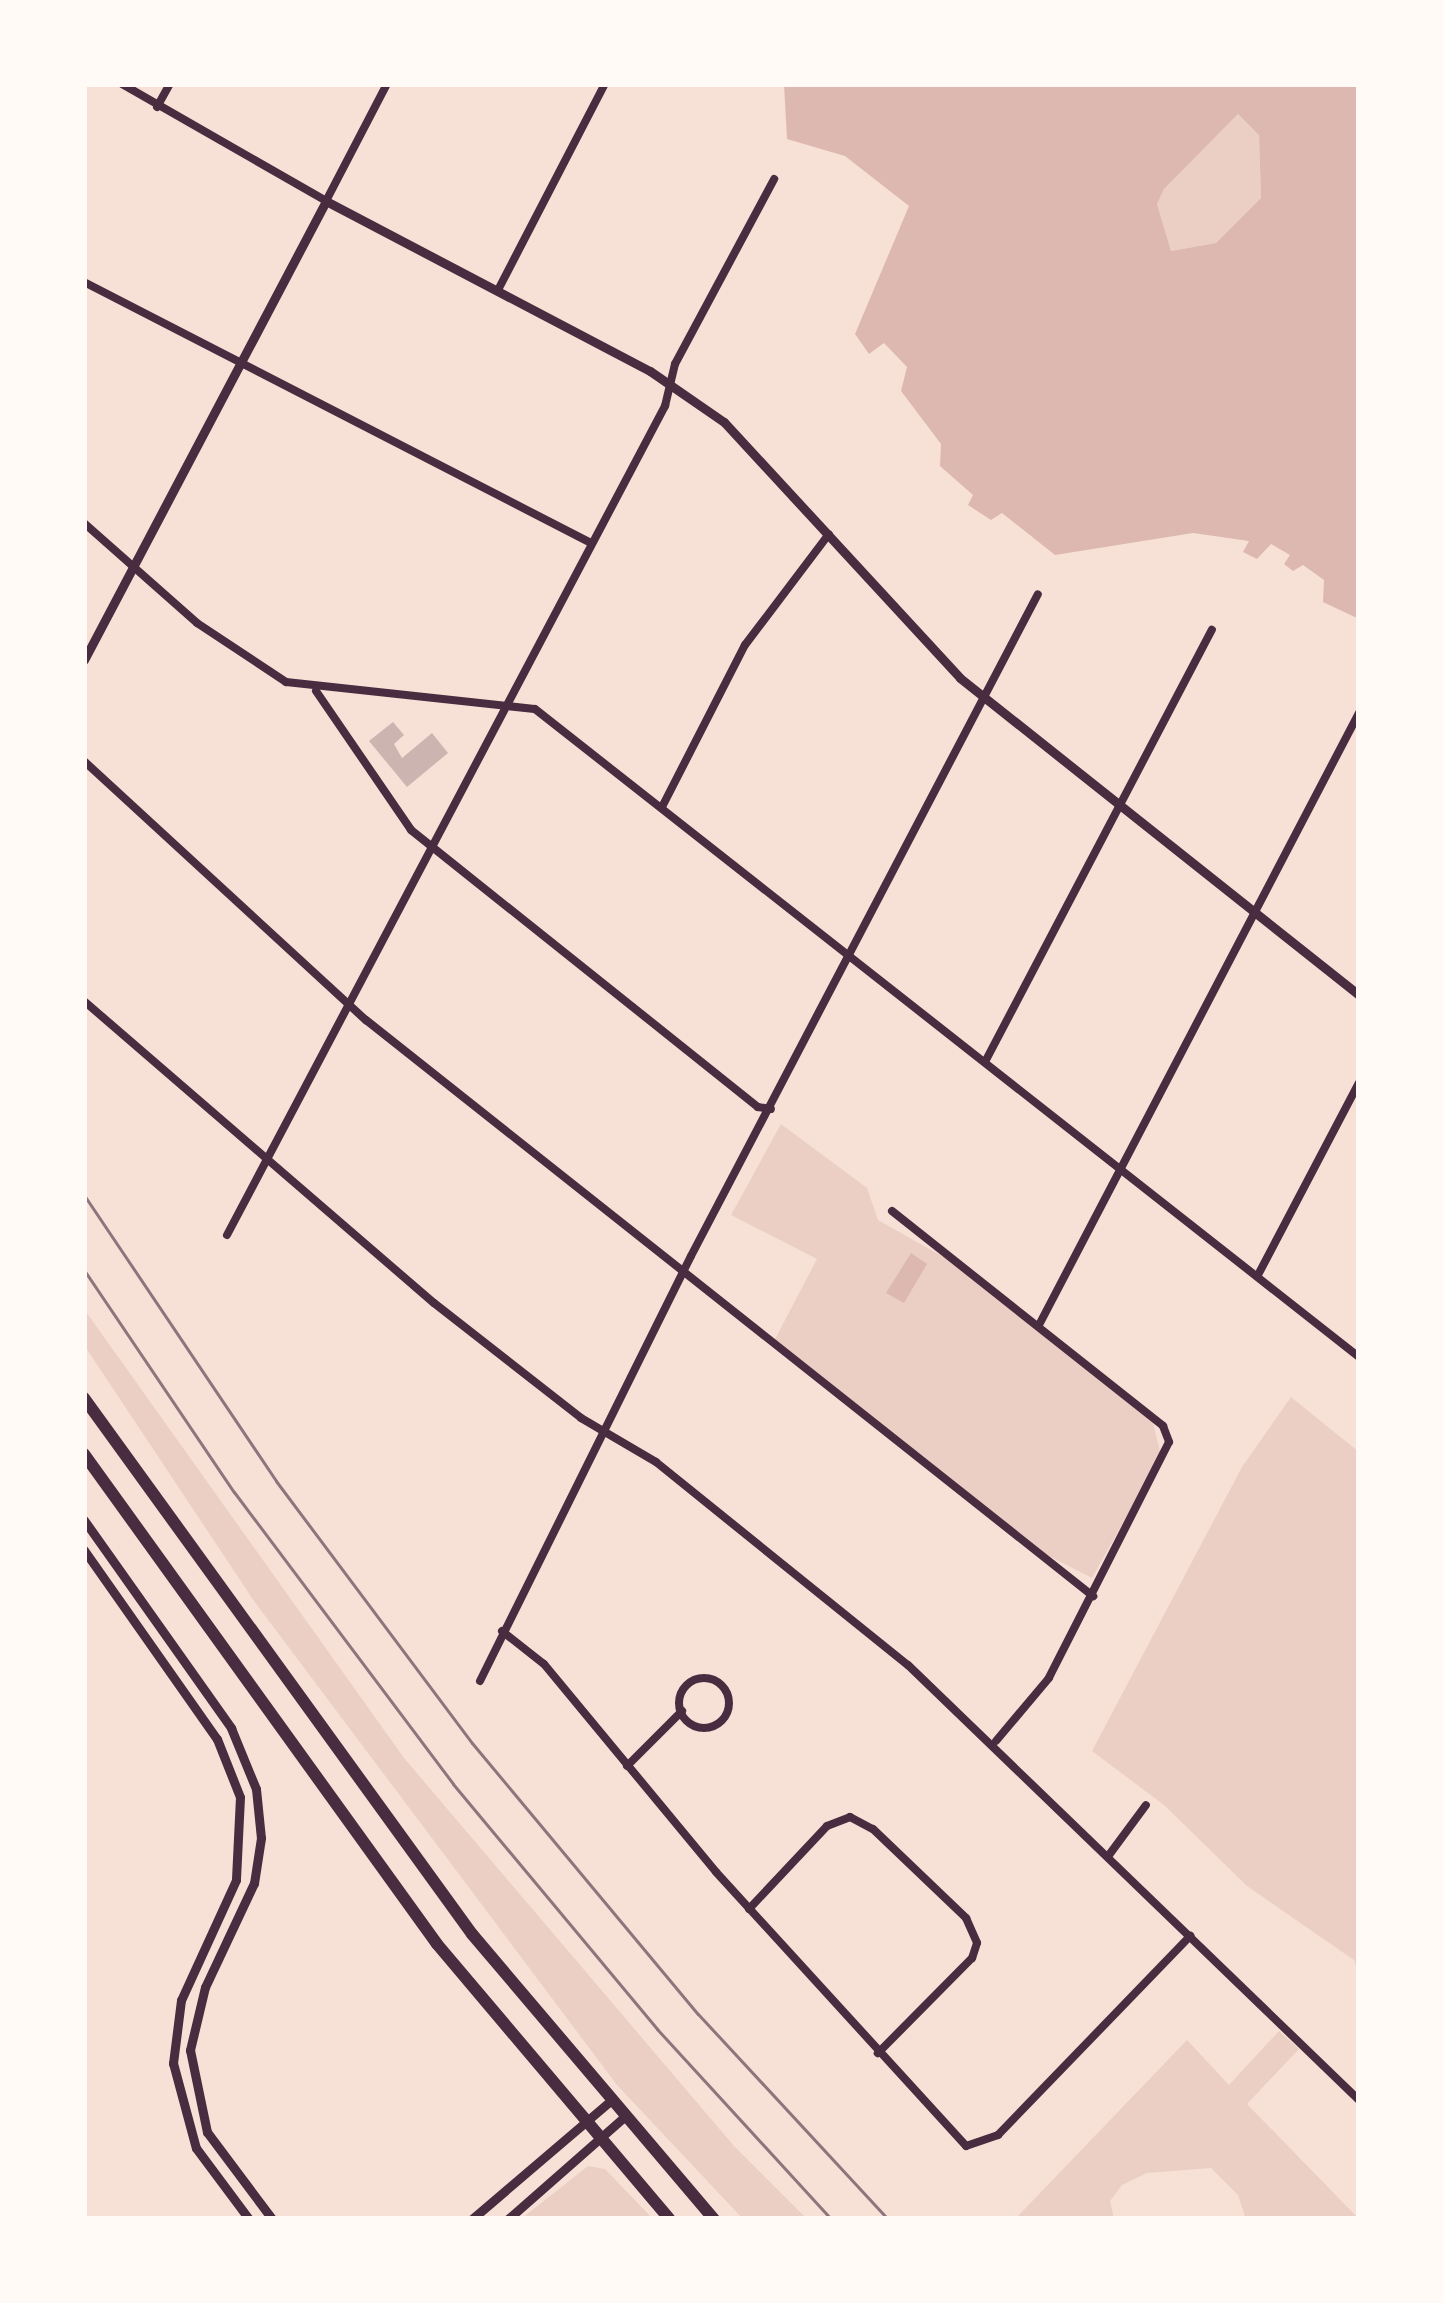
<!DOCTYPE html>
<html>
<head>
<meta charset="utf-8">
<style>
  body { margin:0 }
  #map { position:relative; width:1443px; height:2303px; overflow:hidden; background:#f7e1d7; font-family:Georgia,serif }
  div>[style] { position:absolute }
  .green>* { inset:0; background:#ebcfc5 }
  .water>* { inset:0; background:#dcb8b0 }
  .building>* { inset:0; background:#ccb4b1 }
  .minor>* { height:8px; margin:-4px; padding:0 4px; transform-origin:4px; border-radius:4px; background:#4a2c40 }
  .minor>.ring { margin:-4px; padding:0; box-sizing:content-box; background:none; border:8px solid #4a2c40; border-radius:50% }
  .tertiary>* { height:9px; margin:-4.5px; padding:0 4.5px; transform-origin:4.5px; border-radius:4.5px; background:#4a2c40 }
  .trunk>* { height:12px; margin:-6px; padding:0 6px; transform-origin:6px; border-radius:6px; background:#4a2c40 }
  .rail>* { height:3px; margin:-1.5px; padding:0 1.5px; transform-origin:1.5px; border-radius:1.5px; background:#8f747c }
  span { translate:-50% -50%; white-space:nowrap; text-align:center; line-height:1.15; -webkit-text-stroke:10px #fffaf5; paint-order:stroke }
  .frame { position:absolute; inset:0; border:87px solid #fffaf5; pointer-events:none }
</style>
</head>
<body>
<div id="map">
  <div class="green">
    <i style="clip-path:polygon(1238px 114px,1259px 134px,1261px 198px,1216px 243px,1171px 251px,1157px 204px,1164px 189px)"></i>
    <i style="clip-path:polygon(781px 1124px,867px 1188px,878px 1220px,956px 1264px,1153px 1423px,1161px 1455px,1092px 1578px,1049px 1556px,774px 1341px,817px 1259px,731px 1215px)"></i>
    <i style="clip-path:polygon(84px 1309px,404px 1758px,734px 2146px,807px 2219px,743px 2219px,617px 2085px,254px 1601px,84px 1345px)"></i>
    <i style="clip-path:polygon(1291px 1397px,1359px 1452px,1359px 1973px,1354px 1960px,1247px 1886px,1164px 1805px,1092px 1751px,1242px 1467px)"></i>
    <i style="clip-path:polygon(1279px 2031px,1299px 2049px,1247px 2104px,1359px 2219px,1246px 2219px,1238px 2195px,1211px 2168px,1147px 2173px,1122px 2185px,1110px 2201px,1114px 2219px,1015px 2219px,1187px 2040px,1229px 2085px)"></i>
    <i style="clip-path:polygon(588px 2166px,605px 2169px,653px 2219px,521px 2219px)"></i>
  </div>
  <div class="water">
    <i style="clip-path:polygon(evenodd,784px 84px,1359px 84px,1359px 619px,1323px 602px,1324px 580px,1303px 565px,1293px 571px,1284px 564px,1290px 555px,1271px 544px,1257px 559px,1243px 552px,1249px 541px,1193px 533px,1055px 555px,1002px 513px,991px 520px,968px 505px,973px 495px,940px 466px,941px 444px,901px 391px,907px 367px,884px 343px,869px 354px,855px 334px,909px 206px,845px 156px,787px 139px,784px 84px,1238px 114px,1259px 135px,1261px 198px,1216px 243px,1171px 251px,1157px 204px,1164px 189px,1238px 114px)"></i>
    <i style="clip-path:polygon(911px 1253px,927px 1264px,904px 1303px,886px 1293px)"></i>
  </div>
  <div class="building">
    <i style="clip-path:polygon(393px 722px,404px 735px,394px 744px,402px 758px,432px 733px,448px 753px,407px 787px,369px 741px)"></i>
  </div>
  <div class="minor">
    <i style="left:122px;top:84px;width:235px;rotate:29.8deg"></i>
    <i style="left:326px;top:201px;width:132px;rotate:-62.5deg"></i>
    <i style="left:157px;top:107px;width:26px;rotate:-61deg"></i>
    <i style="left:84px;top:282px;width:570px;rotate:27.24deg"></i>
    <i style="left:498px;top:290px;width:232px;rotate:-62.6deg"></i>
    <i style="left:84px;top:523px;width:151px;rotate:41.5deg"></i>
    <i style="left:197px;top:623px;width:107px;rotate:33.5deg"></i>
    <i style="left:286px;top:682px;width:250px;rotate:6.2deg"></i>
    <i style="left:535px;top:709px;width:1048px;rotate:38.18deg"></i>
    <i style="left:316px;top:691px;width:168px;rotate:55.6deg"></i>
    <i style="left:411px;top:830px;width:444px;rotate:38.6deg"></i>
    <i style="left:758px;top:1107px;width:13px;rotate:9deg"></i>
    <i style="left:84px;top:761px;width:383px;rotate:42.6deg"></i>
    <i style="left:366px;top:1020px;width:928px;rotate:38.39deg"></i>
    <i style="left:662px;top:807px;width:182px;rotate:-62.9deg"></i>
    <i style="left:745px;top:645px;width:139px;rotate:-52.9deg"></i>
    <i style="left:84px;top:1001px;width:462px;rotate:40.8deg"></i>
    <i style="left:434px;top:1303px;width:187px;rotate:38deg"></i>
    <i style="left:581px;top:1418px;width:87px;rotate:30.4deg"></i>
    <i style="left:656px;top:1462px;width:324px;rotate:38.9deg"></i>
    <i style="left:908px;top:1665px;width:627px;rotate:43.97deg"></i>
    <i style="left:986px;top:1060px;width:486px;rotate:-62.3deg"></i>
    <i style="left:892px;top:1211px;width:346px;rotate:38.4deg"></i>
    <i style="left:1163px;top:1426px;width:17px;rotate:69deg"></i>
    <i style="left:1169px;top:1442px;width:265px;rotate:117deg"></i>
    <i style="left:1049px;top:1678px;width:82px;rotate:130.1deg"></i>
    <i style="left:227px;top:1235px;width:938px;rotate:-62.15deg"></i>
    <i style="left:665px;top:406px;width:43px;rotate:-76.6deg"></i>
    <i style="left:675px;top:364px;width:210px;rotate:-61.8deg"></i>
    <i style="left:1258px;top:1275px;width:217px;rotate:-62.3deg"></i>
    <i style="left:1039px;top:1325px;width:691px;rotate:-62.4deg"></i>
    <i style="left:502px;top:1631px;width:53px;rotate:38.2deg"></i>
    <i style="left:544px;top:1664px;width:270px;rotate:50.4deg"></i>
    <i style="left:716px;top:1872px;width:371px;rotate:47.6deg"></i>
    <i style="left:966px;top:2146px;width:34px;rotate:-19deg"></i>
    <i style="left:998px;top:2135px;width:277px;rotate:-46deg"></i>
    <i class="ring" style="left:679px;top:1678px;width:42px;height:42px"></i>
    <i style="left:480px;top:1681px;width:474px;rotate:-63.6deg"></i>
    <i style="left:691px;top:1256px;width:747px;rotate:-62.34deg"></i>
    <i style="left:627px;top:1766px;width:78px;rotate:-45deg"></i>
    <i style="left:1109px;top:1855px;width:62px;rotate:-53.5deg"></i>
    <i style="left:749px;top:1909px;width:114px;rotate:-46.8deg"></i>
    <i style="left:827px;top:1826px;width:25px;rotate:-21deg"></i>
    <i style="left:850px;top:1817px;width:26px;rotate:28deg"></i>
    <i style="left:873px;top:1829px;width:129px;rotate:43.7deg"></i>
    <i style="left:966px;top:1918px;width:27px;rotate:66deg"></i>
    <i style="left:977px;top:1943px;width:16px;rotate:108deg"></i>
    <i style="left:972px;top:1958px;width:134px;rotate:134.7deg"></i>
  </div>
  <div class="tertiary">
    <i style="left:84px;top:660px;width:519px;rotate:-62.2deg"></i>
    <i style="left:326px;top:201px;width:366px;rotate:27.7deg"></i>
    <i style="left:650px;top:371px;width:90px;rotate:34.6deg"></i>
    <i style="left:724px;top:422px;width:348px;rotate:47.3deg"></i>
    <i style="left:960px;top:678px;width:510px;rotate:38.47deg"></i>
    <i style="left:84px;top:1520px;width:255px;rotate:54.7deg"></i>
    <i style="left:231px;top:1728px;width:66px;rotate:67.7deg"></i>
    <i style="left:256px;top:1789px;width:49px;rotate:84.2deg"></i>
    <i style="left:261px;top:1838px;width:46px;rotate:98.8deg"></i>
    <i style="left:254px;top:1883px;width:115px;rotate:115.2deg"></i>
    <i style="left:205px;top:1987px;width:65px;rotate:103.4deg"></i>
    <i style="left:190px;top:2050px;width:84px;rotate:78.3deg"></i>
    <i style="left:207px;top:2132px;width:109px;rotate:53.2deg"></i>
    <i style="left:84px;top:1550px;width:231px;rotate:54.9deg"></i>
    <i style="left:217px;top:1739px;width:62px;rotate:68.4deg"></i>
    <i style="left:240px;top:1797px;width:83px;rotate:92.8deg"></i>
    <i style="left:236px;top:1880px;width:132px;rotate:114.6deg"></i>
    <i style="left:181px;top:2000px;width:64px;rotate:97.2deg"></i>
    <i style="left:173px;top:2063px;width:88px;rotate:74.9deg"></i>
    <i style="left:196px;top:2148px;width:89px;rotate:53.3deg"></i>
    <i style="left:472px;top:2219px;width:182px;rotate:-40.5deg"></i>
    <i style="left:508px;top:2219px;width:154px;rotate:-41.3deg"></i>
  </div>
  <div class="trunk">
    <i style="left:84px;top:1398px;width:662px;rotate:54.1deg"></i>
    <i style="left:472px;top:1934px;width:374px;rotate:49.7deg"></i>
    <i style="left:84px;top:1454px;width:604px;rotate:54.23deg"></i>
    <i style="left:437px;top:1944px;width:360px;rotate:49.8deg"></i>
  </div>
  <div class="rail">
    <i style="left:84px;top:1195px;width:344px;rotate:56.1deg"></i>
    <i style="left:276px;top:1481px;width:327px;rotate:53.2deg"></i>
    <i style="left:472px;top:1743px;width:353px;rotate:50.2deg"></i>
    <i style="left:698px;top:2014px;width:280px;rotate:47.2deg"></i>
    <i style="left:84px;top:1270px;width:268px;rotate:56deg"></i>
    <i style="left:234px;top:1492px;width:365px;rotate:53.1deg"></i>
    <i style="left:453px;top:1784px;width:319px;rotate:50.2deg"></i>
    <i style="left:657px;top:2029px;width:258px;rotate:47.5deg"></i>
  </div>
  <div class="frame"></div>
</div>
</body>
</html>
